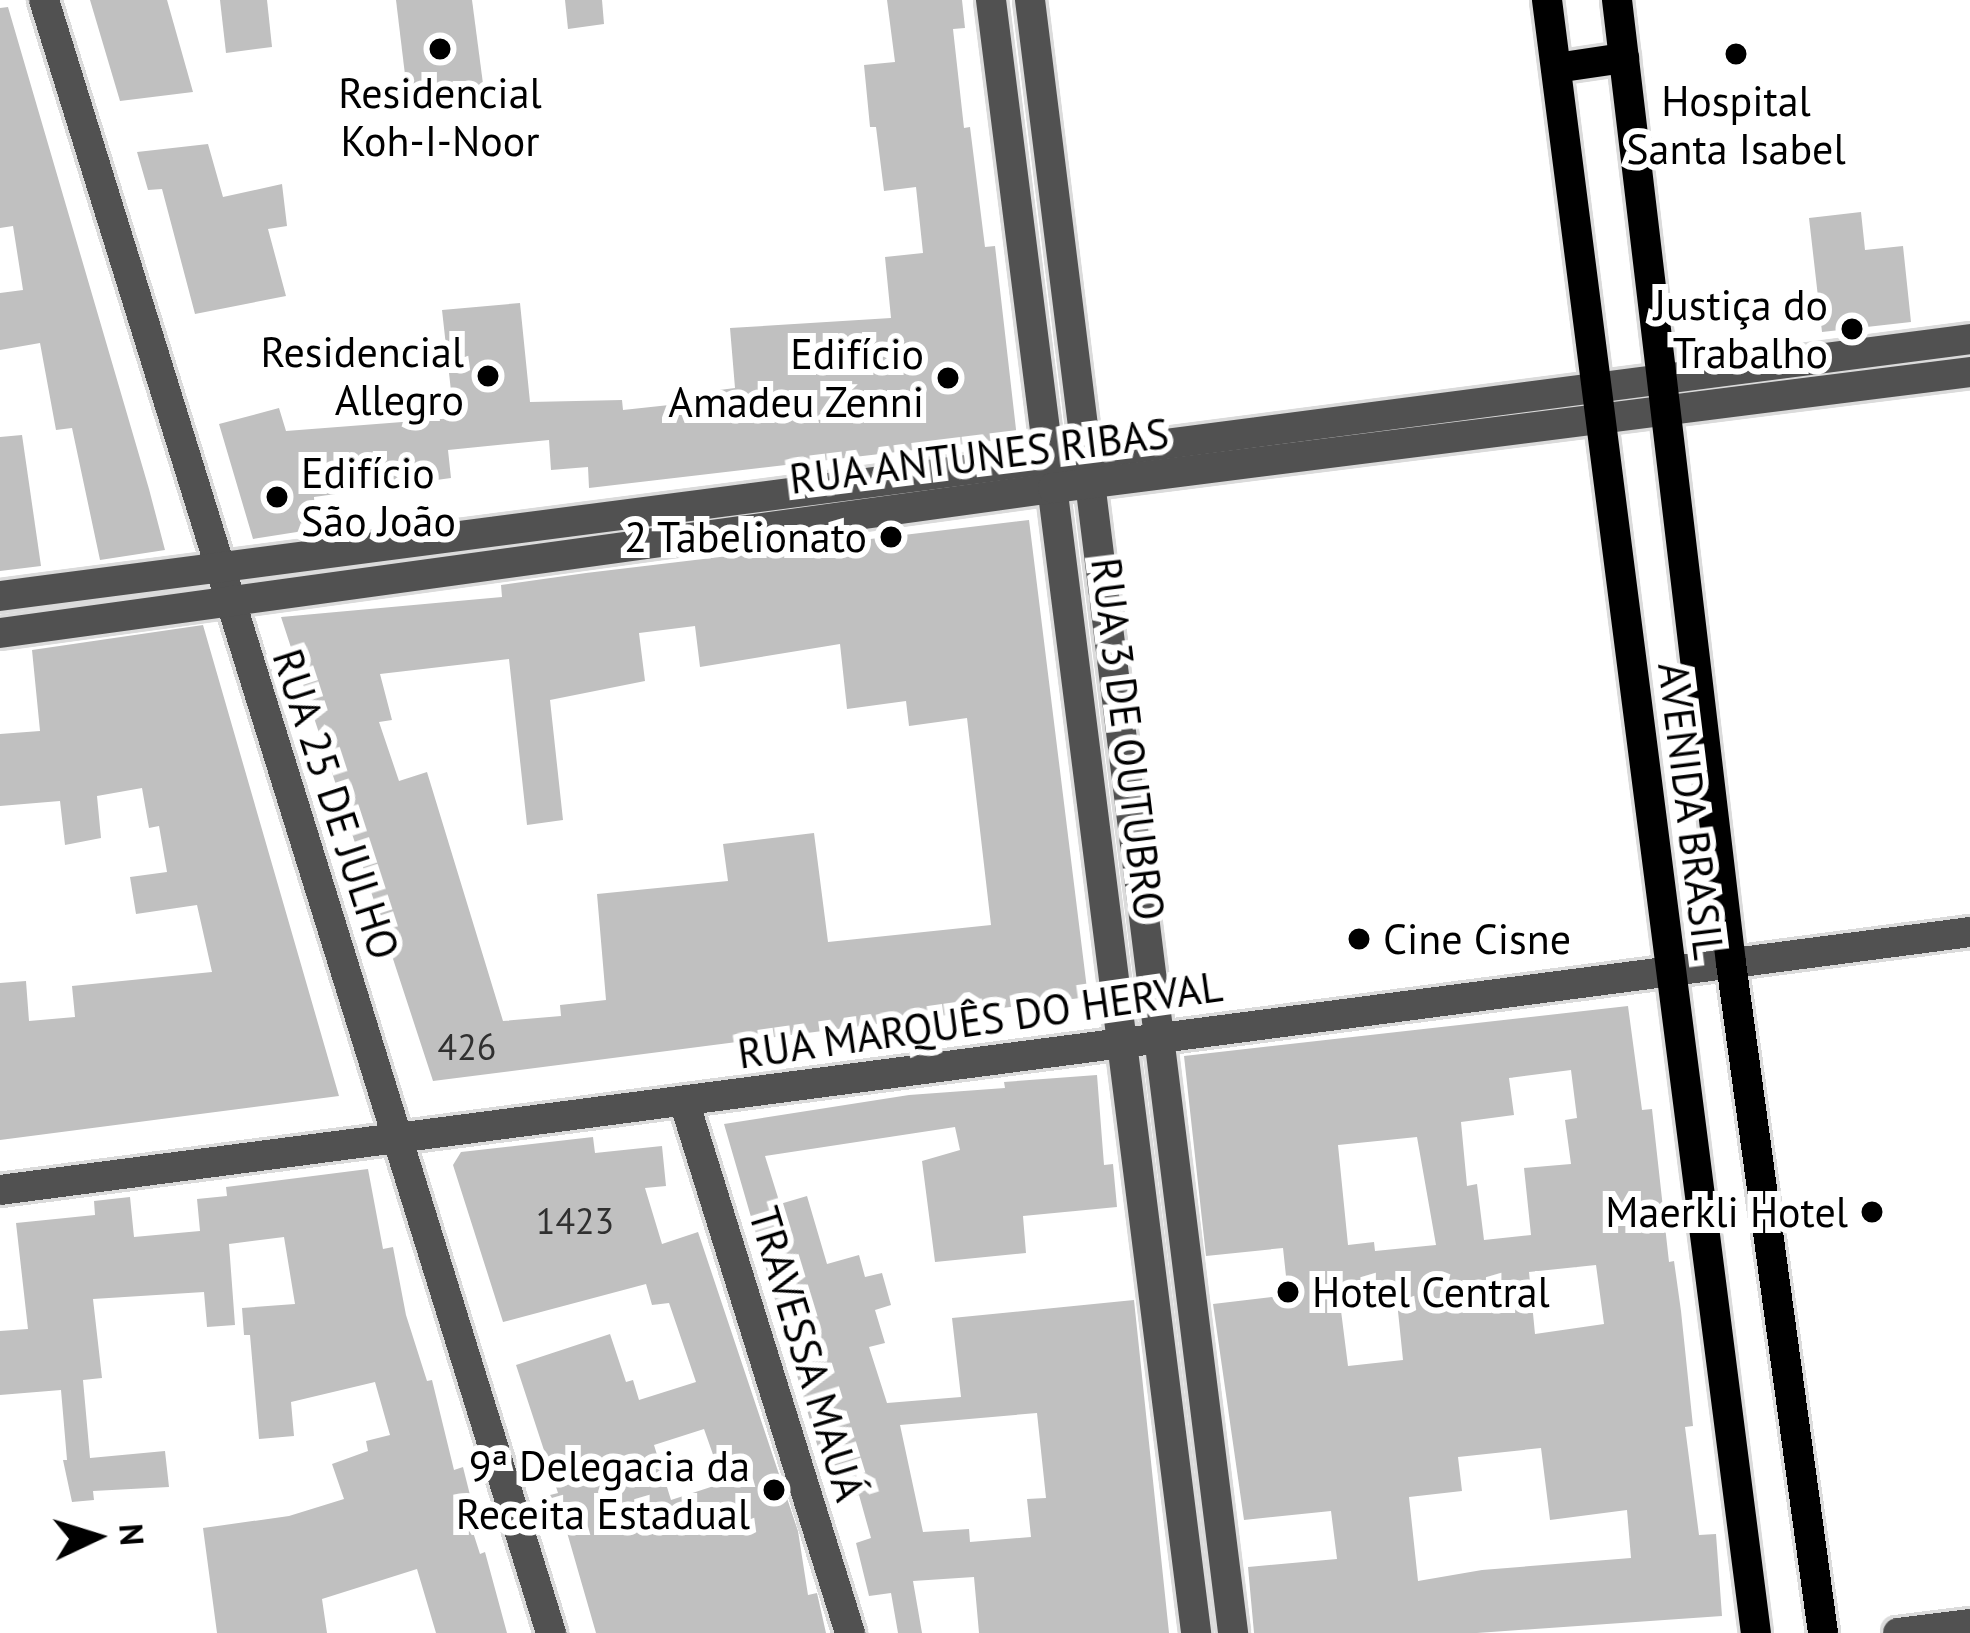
<!DOCTYPE html>
<html>
<head>
<meta charset="utf-8">
<style>
  body { margin:0 }
  #map { position:relative; width:1970px; height:1633px; overflow:hidden; background:#fff; font-family:"PT Sans",sans-serif }
  div>[style] { position:absolute }
  .building>* { inset:0; background:#c0c0c0 }
  .roads { filter:drop-shadow(3px 0 #dbdbdb) drop-shadow(-3px 0 #dbdbdb) drop-shadow(0 3px #dbdbdb) drop-shadow(0 -3px #dbdbdb) }
  .minor>* { height:30px; margin:-15px; padding:0 15px; transform-origin:15px; border-radius:15px; background:#515151 }
  .major>* { height:30px; margin:-15px; padding:0 15px; transform-origin:15px; border-radius:15px; background:#000 }
  .dots>* { width:33px; height:33px; translate:-50% -50%; box-sizing:border-box; border:6px solid #fff; border-radius:50% }
  span { translate:-50% -50%; white-space:nowrap; text-align:center; line-height:1.15; -webkit-text-stroke:12px #fff; paint-order:stroke }
  .number-label { font-size:36px; color:#303030 }
  .number-label span { -webkit-text-stroke-width:0 }
  .poi-label { font-size:42px; color:#000 }
  .right { translate:-100% -50%; text-align:right }
  .left { translate:0 -50%; text-align:left }
  .street-label { font-size:42px; color:#000 }
  .north { position:absolute; left:36px; top:1477px; width:120px; height:120px; -webkit-text-stroke:9px #fff; paint-order:stroke; rotate:86deg; font-size:33px; font-weight:700; line-height:48px; text-align:center; color:#000 }
  .north::after { content:''; display:block; margin:auto; width:42px; height:54px; background:#000; clip-path:polygon(50% 0,100% 100%,50% 72%,0 100%) }
</style>
</head>
<body>
<div id="map">
  <div class="building">
    <i style="clip-path:polygon(90px 0,167px 0,193px 92px,120px 101px)"></i>
    <i style="clip-path:polygon(220px 0,267px 0,272px 47px,226px 53px)"></i>
    <i style="clip-path:polygon(396px 0,472px 0,485px 99px,409px 108px)"></i>
    <i style="clip-path:polygon(565px 0,602px 0,604px 24px,568px 29px)"></i>
    <i style="clip-path:polygon(887px 0,962px 0,965px 28px,953px 29px,964px 128px,970px 127px,985px 247px,995px 246px,1017px 438px,589px 488px,588px 467px,551px 470px,549px 440px,448px 450px,451px 478px,314px 497px,316px 529px,253px 539px,219px 424px,279px 408px,286px 431px,454px 418px,442px 310px,520px 303px,530px 402px,622px 400px,623px 410px,697px 402px,696px 393px,735px 388px,730px 328px,891px 318px,885px 257px,923px 253px,916px 187px,884px 191px,876px 127px,870px 127px,864px 65px,895px 62px)"></i>
    <i style="clip-path:polygon(8px 7px,149px 489px,165px 550px,100px 560px,72px 428px,56px 430px,40px 343px,0 350px,0 293px,23px 290px,13px 226px,0 228px,0 8px)"></i>
    <i style="clip-path:polygon(208px 144px,223px 197px,282px 184px,287px 226px,268px 229px,286px 296px,195px 314px,162px 189px,148px 190px,137px 152px)"></i>
    <i style="clip-path:polygon(1861px 212px,1865px 250px,1903px 246px,1911px 322px,1822px 332px,1809px 218px)"></i>
    <i style="clip-path:polygon(22px 435px,41px 566px,0 571px,0 437px)"></i>
    <i style="clip-path:polygon(evenodd,1029px 520px,1088px 997px,433px 1081px,281px 617px,502px 597px,501px 585px,586px 573px,1029px 520px,695px 626px,700px 667px,840px 644px,847px 709px,906px 701px,909px 726px,967px 718px,991px 925px,828px 942px,814px 833px,723px 844px,728px 881px,597px 894px,606px 1000px,560px 1005px,561px 1016px,503px 1021px,427px 772px,399px 781px,379px 722px,392px 720px,380px 674px,509px 659px,527px 825px,563px 820px,550px 700px,645px 681px,639px 633px,695px 626px)"></i>
    <i style="clip-path:polygon(203px 625px,339px 1096px,0 1140px,0 983px,26px 981px,29px 1021px,75px 1017px,72px 986px,212px 972px,197px 905px,136px 914px,130px 877px,167px 872px,159px 826px,149px 828px,142px 788px,97px 796px,101px 838px,65px 845px,60px 801px,0 806px,0 734px,40px 731px,32px 650px)"></i>
    <i style="clip-path:polygon(evenodd,1628px 1006px,1642px 1110px,1652px 1109px,1669px 1262px,1674px 1261px,1681px 1311px,1693px 1426px,1685px 1427px,1699px 1535px,1716px 1534px,1722px 1616px,1477px 1633px,1254px 1633px,1248px 1567px,1337px 1559px,1331px 1511px,1244px 1520px,1213px 1304px,1288px 1295px,1283px 1248px,1206px 1256px,1184px 1056px,1628px 1006px,1571px 1070px,1577px 1118px,1565px 1120px,1571px 1164px,1524px 1168px,1531px 1235px,1484px 1240px,1477px 1184px,1467px 1186px,1461px 1122px,1514px 1115px,1509px 1078px,1571px 1070px,1628px 1006px,1417px 1137px,1436px 1245px,1375px 1251px,1374px 1242px,1348px 1245px,1338px 1145px,1417px 1137px,1628px 1006px,1596px 1265px,1604px 1324px,1535px 1334px,1529px 1272px,1596px 1265px,1628px 1006px,1395px 1282px,1403px 1360px,1348px 1366px,1338px 1287px,1395px 1282px,1628px 1006px,1541px 1448px,1550px 1520px,1627px 1510px,1631px 1558px,1482px 1570px,1418px 1581px,1409px 1497px,1462px 1491px,1458px 1457px,1541px 1448px)"></i>
    <i style="clip-path:polygon(evenodd,1097px 1075px,1104px 1165px,1113px 1164px,1117px 1207px,1023px 1216px,1026px 1253px,935px 1262px,922px 1161px,960px 1150px,955px 1127px,765px 1156px,780px 1204px,807px 1196px,827px 1264px,859px 1255px,865px 1277px,882px 1273px,891px 1305px,875px 1310px,885px 1343px,869px 1347px,887px 1403px,961px 1397px,952px 1318px,1134px 1300px,1169px 1633px,979px 1633px,974px 1577px,913px 1581px,922px 1633px,898px 1633px,891px 1593px,869px 1596px,856px 1543px,871px 1538px,859px 1495px,845px 1499px,837px 1466px,823px 1465px,724px 1124px,909px 1095px,1005px 1088px,1004px 1082px,1097px 1075px,1037px 1413px,1046px 1498px,1027px 1499px,1031px 1537px,970px 1542px,969px 1529px,923px 1532px,900px 1425px,1037px 1413px)"></i>
    <i style="clip-path:polygon(evenodd,593px 1137px,595px 1153px,662px 1146px,666px 1186px,645px 1188px,662px 1244px,698px 1232px,798px 1531px,808px 1595px,817px 1593px,826px 1633px,596px 1633px,566px 1529px,562px 1531px,550px 1495px,558px 1493px,516px 1365px,610px 1334px,626px 1382px,633px 1380px,639px 1400px,696px 1382px,669px 1303px,652px 1305px,646px 1284px,503px 1322px,453px 1165px,461px 1152px,593px 1137px,704px 1429px,723px 1483px,671px 1500px,654px 1445px,704px 1429px)"></i>
    <i style="clip-path:polygon(368px 1169px,383px 1249px,393px 1247px,406px 1315px,427px 1381px,432px 1380px,454px 1470px,463px 1467px,471px 1499px,463px 1501px,480px 1554px,485px 1552px,507px 1633px,436px 1633px,417px 1569px,322px 1599px,327px 1633px,217px 1633px,203px 1528px,289px 1516px,344px 1499px,332px 1464px,368px 1451px,366px 1441px,390px 1435px,375px 1382px,291px 1402px,294px 1436px,259px 1439px,250px 1335px,244px 1335px,242px 1308px,295px 1304px,284px 1237px,229px 1244px,235px 1325px,207px 1327px,204px 1292px,93px 1299px,102px 1378px,83px 1380px,90px 1458px,165px 1451px,169px 1487px,93px 1491px,94px 1500px,72px 1502px,63px 1460px,67px 1460px,61px 1390px,0 1395px,0 1331px,28px 1329px,16px 1223px,95px 1215px,94px 1201px,130px 1197px,134px 1237px,200px 1231px,197px 1199px,227px 1196px,226px 1187px)"></i>
  </div>
  <div class="roads">
    <div class="minor">
      <i style="left:44px;top:0;width:1710px;rotate:72.75deg"></i>
      <i style="left:991px;top:0;width:1646px;rotate:82.84deg"></i>
      <i style="left:1030px;top:0;width:1646px;rotate:82.91deg"></i>
      <i style="left:0;top:596px;width:1987px;rotate:-7.43deg"></i>
      <i style="left:0;top:633px;width:1063px;rotate:-7.84deg"></i>
      <i style="left:1053px;top:488px;width:924px;rotate:-7.21deg"></i>
      <i style="left:684px;top:1101px;width:557px;rotate:72.67deg"></i>
      <i style="left:0;top:1190px;width:1987px;rotate:-7.46deg"></i>
      <i style="left:1898px;top:1633px;width:73px;rotate:-7.1deg"></i>
    </div>
    <div class="major">
      <i style="left:1547px;top:0;width:1646px;rotate:82.71deg"></i>
      <i style="left:1617px;top:0;width:970px;rotate:83.25deg"></i>
      <i style="left:1731px;top:963px;width:676px;rotate:82.18deg"></i>
      <i style="left:1556px;top:68px;width:69px;rotate:-8.4deg"></i>
    </div>
  </div>
  <div class="dots">
    <i style="left:440px;top:49px;background:#000"></i>
    <i style="left:1736px;top:54px;background:#000"></i>
    <i style="left:1852px;top:329px;background:#000"></i>
    <i style="left:488px;top:376px;background:#000"></i>
    <i style="left:948px;top:378px;background:#000"></i>
    <i style="left:277px;top:497px;background:#000"></i>
    <i style="left:891px;top:537px;background:#000"></i>
    <i style="left:1359px;top:939px;background:#000"></i>
    <i style="left:1872px;top:1212px;background:#000"></i>
    <i style="left:1288px;top:1292px;background:#000"></i>
    <i style="left:774px;top:1490px;background:#000"></i>
  </div>
  <div class="number-label">
    <span style="left:467px;top:1047px">426</span>
    <span style="left:575px;top:1221px">1423</span>
  </div>
  <div class="poi-label">
    <span style="left:440px;top:117px">Residencial<br>Koh-I-Noor</span>
    <span style="left:1736px;top:125px">Hospital<br>Santa Isabel</span>
    <span class="right" style="left:1828px;top:329px">Justiça do<br>Trabalho</span>
    <span class="right" style="left:464px;top:376px">Residencial<br>Allegro</span>
    <span class="right" style="left:924px;top:378px">Edifício<br>Amadeu Zenni</span>
    <span class="left" style="left:301px;top:497px">Edifício<br>São João</span>
    <span class="right" style="left:867px;top:537px">2 Tabelionato</span>
    <span class="left" style="left:1383px;top:939px">Cine Cisne</span>
    <span class="right" style="left:1848px;top:1212px">Maerkli Hotel</span>
    <span class="left" style="left:1312px;top:1292px">Hotel Central</span>
    <span class="right" style="left:750px;top:1490px">9ª Delegacia da<br>Receita Estadual</span>
  </div>
  <div class="street-label">
    <span style="left:979px;top:456px;rotate:-7deg">RUA ANTUNES RIBAS</span>
    <span style="left:1128px;top:739px;rotate:83deg">RUA 3 DE OUTUBRO</span>
    <span style="left:336px;top:804px;rotate:72deg">RUA 25 DE JULHO</span>
    <span style="left:1691px;top:811px;rotate:83deg">AVENIDA BRASIL</span>
    <span style="left:980px;top:1020px;rotate:-8deg">RUA MARQUÊS DO HERVAL</span>
    <span style="left:807px;top:1354px;rotate:73deg">TRAVESSA MAUÁ</span>
  </div>
  <div class="north">N</div>
</div>
</body>
</html>
